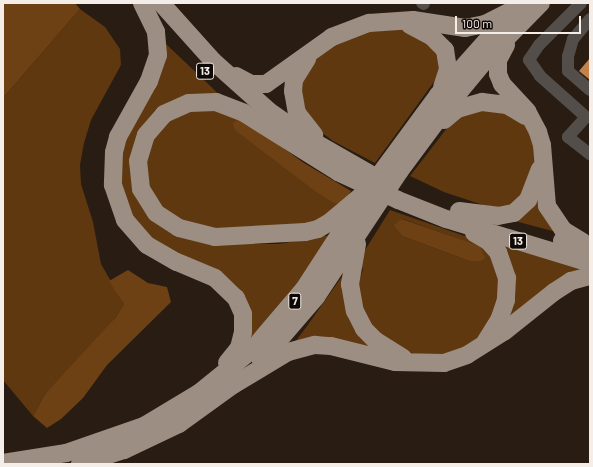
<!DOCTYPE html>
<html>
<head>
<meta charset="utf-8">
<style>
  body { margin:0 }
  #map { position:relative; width:593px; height:467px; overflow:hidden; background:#281c13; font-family:Barlow,sans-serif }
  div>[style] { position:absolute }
  .green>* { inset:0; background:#5f3810 }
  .forest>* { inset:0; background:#6e4115 }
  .building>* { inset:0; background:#c1824b }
  .minor>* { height:12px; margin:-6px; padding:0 6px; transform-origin:6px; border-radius:6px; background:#534e49 }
  .highway>* { height:18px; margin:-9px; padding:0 9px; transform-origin:9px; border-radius:9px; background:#9c8e82 }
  span { translate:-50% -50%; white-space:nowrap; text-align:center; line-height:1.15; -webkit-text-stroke:4px #0d0805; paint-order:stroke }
  .shield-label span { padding:1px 3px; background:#0d0805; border:1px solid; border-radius:3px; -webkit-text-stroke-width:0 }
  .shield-label { font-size:11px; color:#f5ede7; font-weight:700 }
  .frame { position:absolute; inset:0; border:4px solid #f5ede7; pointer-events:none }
  .scale { position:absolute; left:455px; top:16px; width:126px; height:18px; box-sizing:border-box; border:2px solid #f5ede7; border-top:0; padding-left:5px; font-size:12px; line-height:14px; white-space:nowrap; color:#f5ede7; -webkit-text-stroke:3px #0d0805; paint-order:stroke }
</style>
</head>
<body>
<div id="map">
  <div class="green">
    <i style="clip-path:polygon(80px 9px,105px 27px,120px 49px,121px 65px,91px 120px,84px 143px,80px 165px,81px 184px,93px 222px,101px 264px,124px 304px,116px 317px,96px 341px,45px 394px,33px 416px,3px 380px,3px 98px)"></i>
    <i style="clip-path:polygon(402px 28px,438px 49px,439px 75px,375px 163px,333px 141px,313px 126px,306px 118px,298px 91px,314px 57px,359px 31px)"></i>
    <i style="clip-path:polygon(166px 44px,225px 100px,161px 110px,137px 191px,210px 244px,279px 244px,330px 235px,289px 295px,248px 342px,237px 287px,224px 275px,179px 256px,152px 239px,131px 216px,120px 184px,121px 154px)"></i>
    <i style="clip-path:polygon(198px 106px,241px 118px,324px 196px,344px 205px,305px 227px,195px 229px,154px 202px,143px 162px,161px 124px)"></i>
    <i style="clip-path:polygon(490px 108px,518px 118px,533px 134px,536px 161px,518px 202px,498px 210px,444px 192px,410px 176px,454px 119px)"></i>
    <i style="clip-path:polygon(540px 187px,560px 233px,511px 220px)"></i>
    <i style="clip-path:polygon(evenodd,390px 210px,479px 241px,497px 261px,501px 299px,484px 332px,472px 345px,452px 354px,416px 354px,398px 349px,371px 325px,356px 291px,363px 269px,360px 266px,362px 255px,390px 210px,403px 219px,479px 246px,469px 261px,402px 236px,393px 225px,403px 219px)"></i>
    <i style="clip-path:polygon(502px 244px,590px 270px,506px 321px,514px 272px)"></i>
    <i style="clip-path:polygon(343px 275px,376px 350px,295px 342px,307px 326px)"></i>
  </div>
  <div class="forest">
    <i style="clip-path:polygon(3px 3px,75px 3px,80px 9px,3px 98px)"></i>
    <i style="clip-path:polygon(241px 118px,304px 163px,351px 191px,344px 205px,332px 202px,315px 191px,235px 130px,233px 123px)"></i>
    <i style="clip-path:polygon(402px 219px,480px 246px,485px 258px,481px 261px,469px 261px,402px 236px,393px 225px)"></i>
    <i style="clip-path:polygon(128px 270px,148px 283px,167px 287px,171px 302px,107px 365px,83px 398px,61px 419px,47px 428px,33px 416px,45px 394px,116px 317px,124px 304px,109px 281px)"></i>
  </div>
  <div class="building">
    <i style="clip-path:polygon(590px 58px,590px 80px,579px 71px)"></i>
  </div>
  <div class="minor">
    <i style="left:422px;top:3px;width:2px;rotate:27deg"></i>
    <i style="left:581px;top:3px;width:59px;rotate:135deg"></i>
    <i style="left:539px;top:45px;width:18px;rotate:124deg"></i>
    <i style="left:529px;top:60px;width:19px;rotate:55deg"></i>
    <i style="left:540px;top:76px;width:62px;rotate:41.7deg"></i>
    <i style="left:586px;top:117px;width:27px;rotate:132deg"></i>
    <i style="left:568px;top:137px;width:28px;rotate:38deg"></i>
    <i style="left:590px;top:19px;width:26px;rotate:130deg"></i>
    <i style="left:573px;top:39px;width:18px;rotate:106deg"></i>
    <i style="left:568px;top:56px;width:15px;rotate:90deg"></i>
    <i style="left:568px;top:71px;width:29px;rotate:41deg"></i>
  </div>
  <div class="highway">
    <i style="left:142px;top:3px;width:32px;rotate:64deg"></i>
    <i style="left:156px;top:32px;width:23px;rotate:85deg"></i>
    <i style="left:158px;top:55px;width:28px;rotate:109deg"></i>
    <i style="left:149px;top:81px;width:64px;rotate:119deg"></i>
    <i style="left:118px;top:137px;width:16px;rotate:105deg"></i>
    <i style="left:114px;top:152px;width:33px;rotate:92deg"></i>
    <i style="left:113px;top:185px;width:37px;rotate:71deg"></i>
    <i style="left:125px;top:220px;width:33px;rotate:49deg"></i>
    <i style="left:147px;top:245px;width:34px;rotate:30deg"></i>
    <i style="left:177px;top:262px;width:41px;rotate:22.8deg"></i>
    <i style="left:215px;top:278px;width:29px;rotate:44deg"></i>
    <i style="left:236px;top:298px;width:17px;rotate:66deg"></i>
    <i style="left:243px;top:314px;width:18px;rotate:90deg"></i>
    <i style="left:243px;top:332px;width:16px;rotate:104deg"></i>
    <i style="left:239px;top:348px;width:19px;rotate:129deg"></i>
    <i style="left:161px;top:3px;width:78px;rotate:48.1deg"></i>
    <i style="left:213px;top:61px;width:75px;rotate:41.8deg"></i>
    <i style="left:269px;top:111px;width:49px;rotate:35deg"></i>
    <i style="left:309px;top:139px;width:70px;rotate:29.8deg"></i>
    <i style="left:410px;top:25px;width:24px;rotate:28deg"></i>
    <i style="left:431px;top:36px;width:20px;rotate:45deg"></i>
    <i style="left:445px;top:50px;width:19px;rotate:81deg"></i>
    <i style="left:448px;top:69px;width:19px;rotate:108deg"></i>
    <i style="left:506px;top:45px;width:17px;rotate:118deg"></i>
    <i style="left:498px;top:60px;width:14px;rotate:90deg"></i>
    <i style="left:498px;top:74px;width:11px;rotate:68deg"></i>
    <i style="left:502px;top:84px;width:37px;rotate:47deg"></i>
    <i style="left:527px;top:111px;width:24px;rotate:62deg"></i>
    <i style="left:538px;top:132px;width:14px;rotate:73deg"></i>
    <i style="left:542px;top:145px;width:61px;rotate:85.3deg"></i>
    <i style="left:547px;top:206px;width:29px;rotate:56deg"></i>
    <i style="left:563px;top:230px;width:23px;rotate:31deg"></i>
    <i style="left:307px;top:59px;width:25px;rotate:122deg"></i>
    <i style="left:294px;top:80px;width:11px;rotate:95deg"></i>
    <i style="left:293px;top:91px;width:22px;rotate:80deg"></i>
    <i style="left:297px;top:113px;width:28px;rotate:52deg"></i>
    <i style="left:236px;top:76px;width:17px;rotate:28deg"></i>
    <i style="left:251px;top:84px;width:15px"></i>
    <i style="left:266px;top:84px;width:81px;rotate:-35.5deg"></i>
    <i style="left:332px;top:37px;width:40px;rotate:-21deg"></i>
    <i style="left:369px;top:23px;width:44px;rotate:-3.9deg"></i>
    <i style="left:413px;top:20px;width:53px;rotate:8.7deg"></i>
    <i style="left:465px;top:28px;width:20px;rotate:-11deg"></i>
    <i style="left:485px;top:24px;width:25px;rotate:-27deg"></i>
    <i style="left:444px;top:120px;width:17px;rotate:-40deg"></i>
    <i style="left:457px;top:109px;width:26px;rotate:-16deg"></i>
    <i style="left:482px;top:102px;width:25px;rotate:7deg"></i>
    <i style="left:507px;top:105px;width:21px;rotate:31deg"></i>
    <i style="left:369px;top:189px;width:51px;rotate:139.8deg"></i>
    <i style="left:330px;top:222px;width:14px;rotate:150deg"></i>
    <i style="left:318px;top:229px;width:13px;rotate:167deg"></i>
    <i style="left:305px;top:232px;width:90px;rotate:176.8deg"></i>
    <i style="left:215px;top:237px;width:37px;rotate:-166deg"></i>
    <i style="left:179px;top:228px;width:27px;rotate:-147deg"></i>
    <i style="left:156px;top:213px;width:28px;rotate:-122deg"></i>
    <i style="left:141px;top:189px;width:28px;rotate:-96deg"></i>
    <i style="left:138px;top:161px;width:27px;rotate:-73deg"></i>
    <i style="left:146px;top:135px;width:28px;rotate:-49deg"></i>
    <i style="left:164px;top:114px;width:27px;rotate:-24deg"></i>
    <i style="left:189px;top:103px;width:27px;rotate:-2deg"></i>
    <i style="left:216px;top:102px;width:30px;rotate:21deg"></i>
    <i style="left:244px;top:113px;width:111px;rotate:32.1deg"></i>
    <i style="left:338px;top:172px;width:66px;rotate:25deg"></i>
    <i style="left:398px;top:200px;width:52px;rotate:21.6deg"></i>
    <i style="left:446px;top:219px;width:151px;rotate:17deg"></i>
    <i style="left:459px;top:211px;width:39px;rotate:7deg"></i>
    <i style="left:498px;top:216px;width:16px;rotate:-11deg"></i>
    <i style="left:514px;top:213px;width:19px;rotate:-43deg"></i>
    <i style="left:528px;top:200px;width:33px;rotate:-69deg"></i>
    <i style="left:474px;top:233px;width:16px;rotate:30deg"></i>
    <i style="left:488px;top:241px;width:15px;rotate:48deg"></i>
    <i style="left:498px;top:252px;width:28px;rotate:71deg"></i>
    <i style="left:507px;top:278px;width:22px;rotate:93deg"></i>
    <i style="left:506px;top:300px;width:21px;rotate:109deg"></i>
    <i style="left:499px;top:320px;width:25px;rotate:122deg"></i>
    <i style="left:562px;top:241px;width:29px;rotate:16deg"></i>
    <i style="left:357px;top:244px;width:41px;rotate:99.9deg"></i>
    <i style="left:350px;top:284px;width:27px;rotate:80deg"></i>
    <i style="left:355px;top:311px;width:20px;rotate:63deg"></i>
    <i style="left:364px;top:329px;width:17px;rotate:45deg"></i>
    <i style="left:376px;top:341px;width:32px;rotate:32deg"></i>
    <i style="left:261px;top:361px;width:84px;rotate:-49.3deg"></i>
    <i style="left:316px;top:297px;width:150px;rotate:-56.4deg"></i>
    <i style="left:399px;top:172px;width:86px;rotate:-53.5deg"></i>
    <i style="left:450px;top:103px;width:61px;rotate:-50.3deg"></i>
    <i style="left:489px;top:56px;width:74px;rotate:-45.5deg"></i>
    <i style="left:3px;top:463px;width:64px;rotate:-9deg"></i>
    <i style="left:66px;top:453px;width:83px;rotate:-19.1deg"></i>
    <i style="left:144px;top:426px;width:64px;rotate:-31deg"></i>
    <i style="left:199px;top:393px;width:68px;rotate:-39.1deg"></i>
    <i style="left:252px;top:350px;width:80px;rotate:-49.6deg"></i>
    <i style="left:304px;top:289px;width:119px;rotate:-57deg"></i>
    <i style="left:369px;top:189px;width:117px;rotate:-53.7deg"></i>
    <i style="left:438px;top:95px;width:123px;rotate:-48.3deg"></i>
    <i style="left:80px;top:464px;width:46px;rotate:-17.7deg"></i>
    <i style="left:124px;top:450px;width:61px;rotate:-25.3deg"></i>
    <i style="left:179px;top:424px;width:67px;rotate:-35.8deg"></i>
    <i style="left:233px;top:385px;width:64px;rotate:-31deg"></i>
    <i style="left:288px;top:352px;width:28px;rotate:-15deg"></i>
    <i style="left:315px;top:345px;width:16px;rotate:4deg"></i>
    <i style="left:331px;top:346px;width:66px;rotate:14deg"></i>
    <i style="left:395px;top:362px;width:49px;rotate:1.2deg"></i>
    <i style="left:444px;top:363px;width:24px;rotate:-19deg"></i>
    <i style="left:467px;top:355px;width:45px;rotate:-32.3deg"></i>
    <i style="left:505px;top:331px;width:63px;rotate:-38.5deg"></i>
    <i style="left:554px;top:292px;width:20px;rotate:-33deg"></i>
    <i style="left:571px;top:281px;width:20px;rotate:-15deg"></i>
  </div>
  <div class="shield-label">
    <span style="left:205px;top:71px">13</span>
    <span style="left:518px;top:241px">13</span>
    <span style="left:295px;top:301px">7</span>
  </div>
  <div class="frame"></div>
  <div class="scale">100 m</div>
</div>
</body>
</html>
